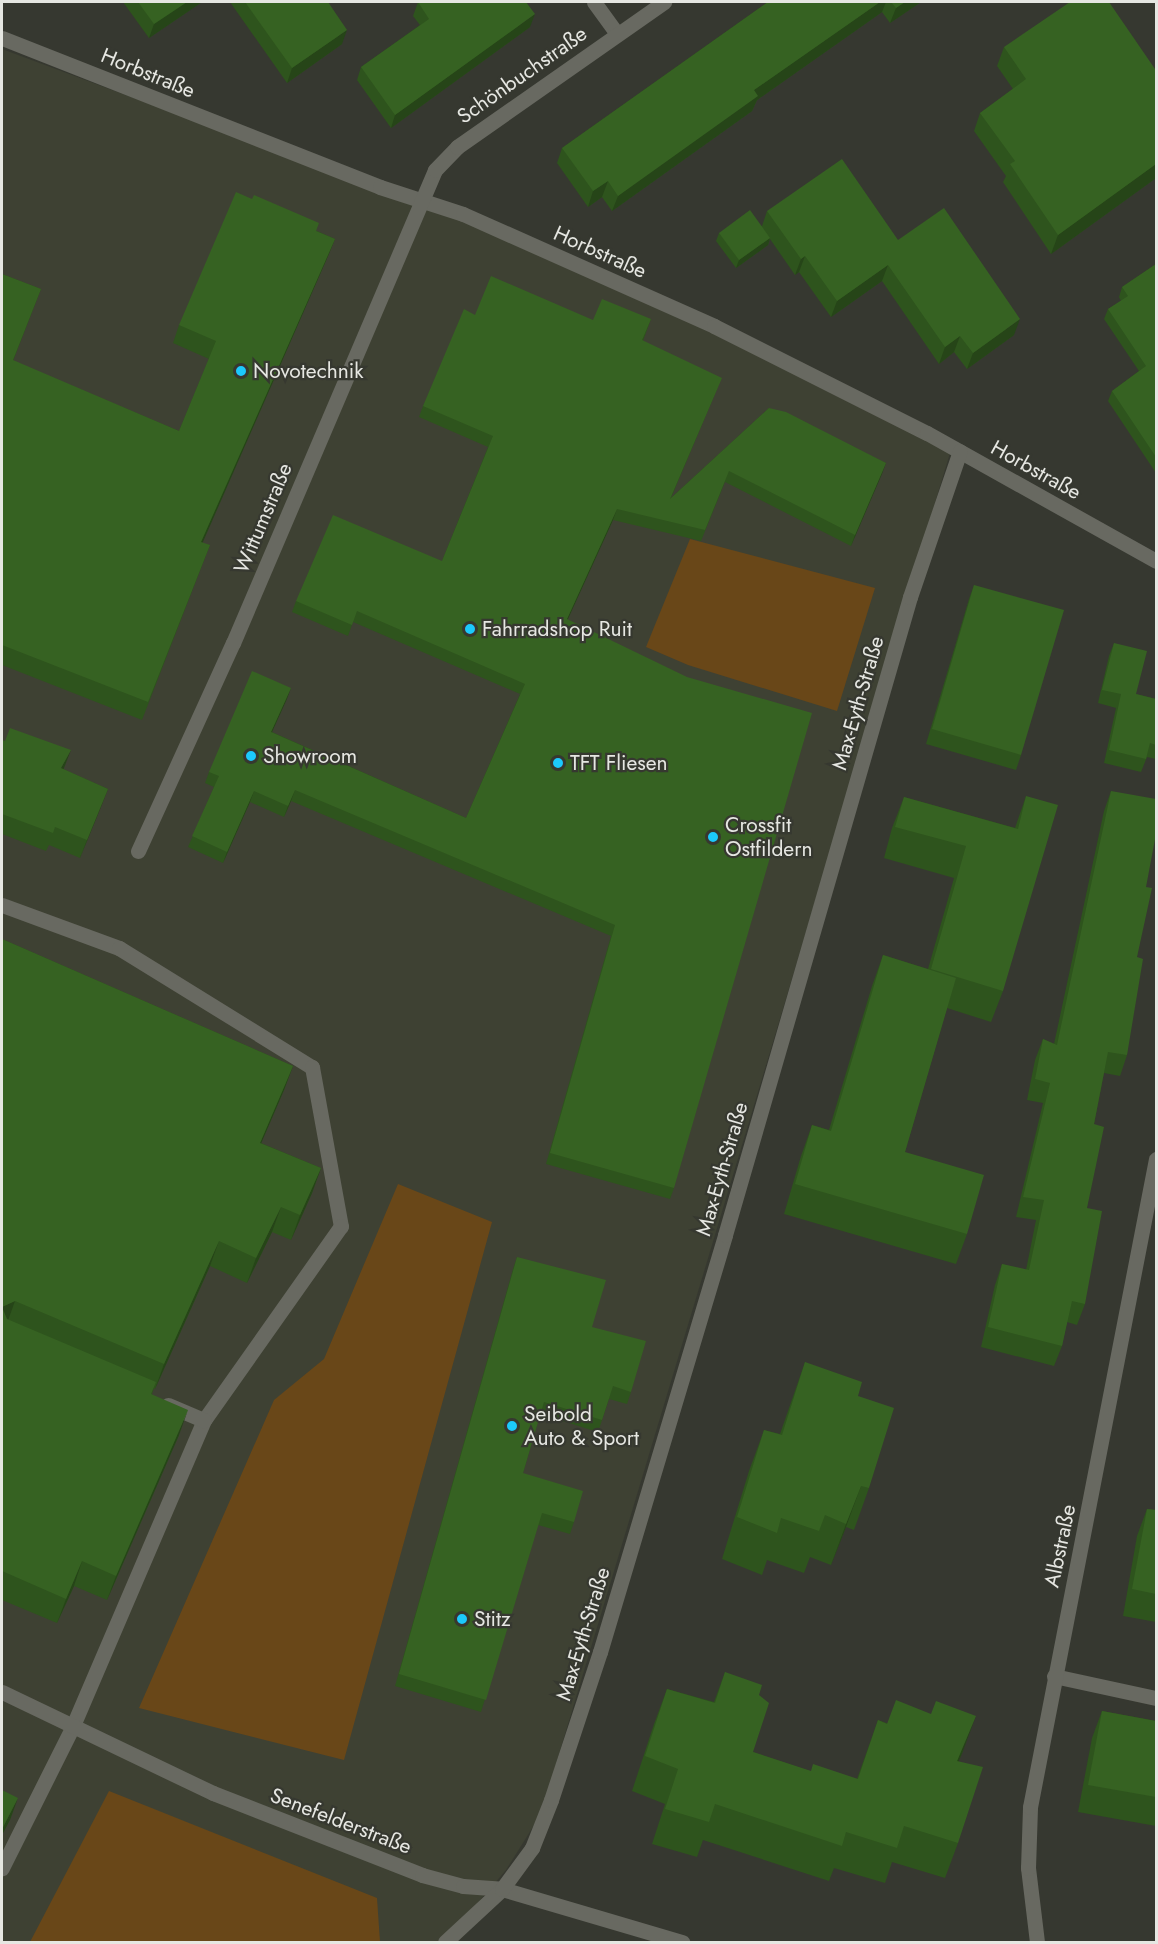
<!DOCTYPE html>
<html>
<head>
<meta charset="utf-8">
<style>
  body { margin:0 }
  #map { position:relative; width:1158px; height:1944px; overflow:hidden; background:#363830; font-family:Jost,sans-serif }
  div>[style] { position:absolute }
  .built>* { inset:0; background:#3e4133 }
  .green>* { inset:0; background:#694718 }
  .service>* { height:15px; margin:-7.5px; padding:0 7.5px; transform-origin:7.5px; border-radius:7.5px; background:#686961 }
  .minor>* { height:15px; margin:-7.5px; padding:0 7.5px; transform-origin:7.5px; border-radius:7.5px; background:#686961 }
  .wall>* { inset:0; background:#2e541d }
  .shaded-wall>* { inset:0; background:#264518 }
  .building>* { inset:0; background:#366222 }
  .dots>* { width:16px; height:16px; translate:-50% -50%; box-sizing:border-box; border:3px solid #363830; border-radius:50% }
  span { translate:-50% -50%; white-space:nowrap; text-align:center; line-height:1.15; -webkit-text-stroke:4.5px #363830; paint-order:stroke }
  .street-label { font-size:21px; color:#e6e7e2 }
  .poi-label { font-size:21px; color:#e6e7e2 }
  .left { translate:0 -50%; text-align:left }
  .frame { position:absolute; inset:0; border:3px solid #e6e7e2; pointer-events:none }
</style>
</head>
<body>
<div id="map">
  <div class="built">
    <i style="clip-path:polygon(2px 49px,456px 218px,755px 350px,950px 453px,541px 1814px,506px 1870px,444px 1942px,2px 1942px)"></i>
  </div>
  <div class="green">
    <i style="clip-path:polygon(690px 539px,875px 588px,837px 711px,688px 665px,646px 647px)"></i>
    <i style="clip-path:polygon(398px 1184px,492px 1222px,344px 1760px,139px 1708px,274px 1400px,324px 1359px)"></i>
    <i style="clip-path:polygon(109px 1791px,377px 1898px,380px 1942px,30px 1942px)"></i>
  </div>
  <div class="service">
    <i style="left:2px;top:905px;width:125px;rotate:20.2deg"></i>
    <i style="left:119px;top:948px;width:227px;rotate:31.7deg"></i>
    <i style="left:312px;top:1067px;width:162px;rotate:79.7deg"></i>
    <i style="left:341px;top:1226px;width:237px;rotate:125.2deg"></i>
    <i style="left:204px;top:1420px;width:335px;rotate:113.2deg"></i>
    <i style="left:72px;top:1728px;width:157px;rotate:116.6deg"></i>
    <i style="left:168px;top:1405px;width:39px;rotate:23deg"></i>
  </div>
  <div class="minor">
    <i style="left:594px;top:2px;width:39px;rotate:54deg"></i>
    <i style="left:2px;top:38px;width:406px;rotate:21.5deg"></i>
    <i style="left:380px;top:187px;width:87px;rotate:18deg"></i>
    <i style="left:463px;top:214px;width:275px;rotate:24deg"></i>
    <i style="left:714px;top:326px;width:238px;rotate:26.7deg"></i>
    <i style="left:927px;top:433px;width:262px;rotate:29.2deg"></i>
    <i style="left:138px;top:851px;width:229px;rotate:-65.5deg"></i>
    <i style="left:233px;top:643px;width:514px;rotate:-66.87deg"></i>
    <i style="left:435px;top:170px;width:32px;rotate:-46deg"></i>
    <i style="left:457px;top:147px;width:253px;rotate:-35deg"></i>
    <i style="left:1054px;top:1676px;width:104px;rotate:12.2deg"></i>
    <i style="left:2px;top:1692px;width:234px;rotate:25.6deg"></i>
    <i style="left:213px;top:1793px;width:225px;rotate:21.4deg"></i>
    <i style="left:422px;top:1875px;width:42px;rotate:15deg"></i>
    <i style="left:463px;top:1886px;width:39px;rotate:4deg"></i>
    <i style="left:502px;top:1889px;width:188px;rotate:16.4deg"></i>
    <i style="left:445px;top:1942px;width:78px;rotate:-42.9deg"></i>
    <i style="left:502px;top:1889px;width:51px;rotate:-53.8deg"></i>
    <i style="left:532px;top:1848px;width:52px;rotate:-68.4deg"></i>
    <i style="left:551px;top:1800px;width:156px;rotate:-71.7deg"></i>
    <i style="left:600px;top:1652px;width:435px;rotate:-73.3deg"></i>
    <i style="left:725px;top:1235px;width:664px;rotate:-73.83deg"></i>
    <i style="left:910px;top:597px;width:154px;rotate:-71.1deg"></i>
    <i style="left:1037px;top:1942px;width:75px;rotate:-96.9deg"></i>
    <i style="left:1028px;top:1868px;width:61px;rotate:-88.1deg"></i>
    <i style="left:1030px;top:1807px;width:660px;rotate:-79deg"></i>
  </div>
  <div class="wall">
    <i style="clip-path:polygon(123px 2px,202px 2px,149px 38px)"></i>
    <i style="clip-path:polygon(230px 2px,328px 2px,342px 44px,287px 83px)"></i>
    <i style="clip-path:polygon(418px 2px,530px 27px,391px 128px,357px 80px,361px 67px,420px 25px,413px 16px)"></i>
    <i style="clip-path:polygon(768px 2px,921px 2px,890px 23px,882px 12px,757px 100px,752px 111px,612px 211px,602px 197px,588px 207px,557px 163px,562px 148px)"></i>
    <i style="clip-path:polygon(1004px 47px,1155px 69px,1156px 67px,1156px 178px,1051px 254px,1003px 182px,1006px 176px,974px 131px,980px 113px,1013px 89px,997px 66px)"></i>
    <i style="clip-path:polygon(767px 211px,898px 240px,1014px 335px,967px 369px,954px 352px,939px 364px,882px 281px,831px 317px,799px 272px,795px 275px,770px 239px,768px 245px,736px 268px,716px 241px,719px 233px,762px 226px)"></i>
    <i style="clip-path:polygon(317px 231px,335px 239px,328px 256px,202px 543px,210px 545px,142px 720px,2px 665px,2px 274px,41px 289px,13px 361px,179px 431px,209px 359px,173px 343px,179px 325px)"></i>
    <i style="clip-path:polygon(1156px 264px,1156px 473px,1108px 401px,1112px 391px,1139px 371px,1104px 319px,1108px 309px,1121px 301px,1119px 297px,1122px 287px)"></i>
    <i style="clip-path:polygon(475px 315px,593px 320px,651px 319px,643px 341px,717px 389px,671px 498px,769px 408px,886px 463px,851px 546px,725px 482px,701px 541px,613px 520px,567px 620px,674px 1188px,670px 1199px,546px 1164px,611px 936px,291px 801px,284px 817px,250px 802px,223px 863px,188px 847px,214px 787px,205px 783px,209px 772px,291px 688px,272px 732px,466px 818px,520px 694px,353px 622px,348px 636px,292px 612px,296px 601px,442px 561px,488px 447px,419px 417px,423px 406px)"></i>
    <i style="clip-path:polygon(974px 585px,1021px 755px,1016px 770px,926px 744px,969px 599px)"></i>
    <i style="clip-path:polygon(1114px 643px,1136px 694px,1156px 699px,1156px 759px,1147px 757px,1141px 772px,1104px 763px,1116px 708px,1098px 703px,1109px 656px)"></i>
    <i style="clip-path:polygon(2px 740px,63px 769px,108px 789px,80px 858px,49px 845px,46px 851px,2px 834px)"></i>
    <i style="clip-path:polygon(1111px 791px,1146px 887px,1137px 957px,1127px 1055px,1120px 1076px,1104px 1073px,1094px 1124px,1087px 1208px,1085px 1304px,1077px 1325px,1067px 1322px,1062px 1346px,1054px 1366px,981px 1347px,995px 1285px,1002px 1264px,1026px 1270px,1036px 1220px,1016px 1217px,1043px 1103px,1027px 1100px,1035px 1060px,1043px 1039px,1054px 1044px,1104px 811px)"></i>
    <i style="clip-path:polygon(1026px 796px,1003px 991px,991px 1022px,947px 1008px,905px 1152px,967px 1234px,956px 1264px,784px 1214px,801px 1156px,812px 1125px,829px 1130px,872px 986px,883px 955px,928px 969px,954px 878px,884px 858px,892px 828px,904px 797px,1015px 828px)"></i>
    <i style="clip-path:polygon(2px 939px,293px 1066px,284px 1090px,261px 1143px,321px 1168px,312px 1193px,291px 1240px,272px 1232px,247px 1283px,210px 1266px,155px 1389px,154px 1388px,152px 1394px,179px 1435px,107px 1600px,74px 1586px,57px 1623px,2px 1600px)"></i>
    <i style="clip-path:polygon(517px 1257px,631px 1392px,627px 1404px,609px 1399px,598px 1432px,540px 1414px,523px 1473px,574px 1522px,570px 1534px,538px 1525px,481px 1712px,395px 1686px,513px 1269px)"></i>
    <i style="clip-path:polygon(805px 1362px,858px 1396px,869px 1488px,854px 1530px,846px 1527px,831px 1565px,810px 1557px,804px 1573px,767px 1560px,762px 1575px,722px 1559px,749px 1471px,764px 1430px,780px 1434px)"></i>
    <i style="clip-path:polygon(1147px 1509px,1156px 1510px,1156px 1622px,1123px 1616px,1137px 1536px)"></i>
    <i style="clip-path:polygon(725px 1672px,759px 1695px,753px 1752px,810px 1771px,857px 1779px,878px 1720px,963px 1751px,958px 1762px,958px 1843px,945px 1878px,892px 1862px,885px 1883px,834px 1868px,829px 1881px,703px 1840px,697px 1857px,652px 1844px,665px 1804px,632px 1791px,654px 1724px,667px 1689px,714px 1702px)"></i>
    <i style="clip-path:polygon(1102px 1711px,1156px 1721px,1156px 1826px,1078px 1812px,1092px 1738px)"></i>
  </div>
  <div class="shaded-wall">
    <i style="clip-path:polygon(187px 2px,202px 2px,149px 38px,154px 24px)"></i>
    <i style="clip-path:polygon(880px 2px,886px 2px,882px 12px,757px 100px,752px 111px,612px 211px,618px 196px,754px 90px)"></i>
    <i style="clip-path:polygon(905px 2px,921px 2px,890px 23px,896px 8px)"></i>
    <i style="clip-path:polygon(535px 14px,530px 27px,391px 128px,395px 115px)"></i>
    <i style="clip-path:polygon(347px 30px,342px 44px,287px 83px,292px 68px)"></i>
    <i style="clip-path:polygon(1156px 164px,1156px 178px,1051px 254px,1058px 235px)"></i>
    <i style="clip-path:polygon(608px 181px,602px 197px,588px 207px,593px 191px)"></i>
    <i style="clip-path:polygon(770px 238px,768px 245px,736px 268px,739px 260px)"></i>
    <i style="clip-path:polygon(335px 239px,328px 256px,195px 560px,201px 542px)"></i>
    <i style="clip-path:polygon(805px 256px,799px 272px,795px 275px,801px 259px)"></i>
    <i style="clip-path:polygon(888px 265px,882px 281px,831px 317px,837px 301px)"></i>
    <i style="clip-path:polygon(1020px 319px,1014px 335px,967px 369px,973px 353px)"></i>
    <i style="clip-path:polygon(960px 336px,954px 352px,939px 364px,945px 347px)"></i>
    <i style="clip-path:polygon(886px 463px,882px 474px,851px 546px,855px 535px)"></i>
    <i style="clip-path:polygon(617px 509px,613px 520px,563px 630px,567px 619px)"></i>
    <i style="clip-path:polygon(291px 688px,287px 699px,267px 743px,271px 732px)"></i>
    <i style="clip-path:polygon(71px 750px,64px 768px,55px 786px,61px 768px)"></i>
    <i style="clip-path:polygon(108px 789px,101px 807px,80px 858px,87px 840px)"></i>
    <i style="clip-path:polygon(295px 790px,291px 801px,284px 817px,288px 806px)"></i>
    <i style="clip-path:polygon(254px 791px,250px 802px,223px 863px,227px 852px)"></i>
    <i style="clip-path:polygon(293px 1066px,284px 1090px,251px 1167px,260px 1143px)"></i>
    <i style="clip-path:polygon(321px 1168px,312px 1193px,291px 1240px,300px 1215px)"></i>
    <i style="clip-path:polygon(281px 1207px,272px 1232px,247px 1283px,256px 1258px)"></i>
    <i style="clip-path:polygon(219px 1241px,210px 1266px,155px 1389px,164px 1364px)"></i>
    <i style="clip-path:polygon(15px 1301px,6px 1326px,2px 1307px)"></i>
    <i style="clip-path:polygon(188px 1410px,179px 1435px,107px 1600px,116px 1576px)"></i>
    <i style="clip-path:polygon(861px 1486px,846px 1527px,831px 1565px,846px 1524px)"></i>
    <i style="clip-path:polygon(82px 1561px,74px 1586px,57px 1623px,66px 1599px)"></i>
    <i style="clip-path:polygon(976px 1716px,963px 1751px,944px 1797px,957px 1761px)"></i>
    <i style="clip-path:polygon(18px 1798px,10px 1820px,2px 1835px,2px 1829px)"></i>
  </div>
  <div class="building">
    <i style="clip-path:polygon(138px 2px,187px 2px,154px 24px)"></i>
    <i style="clip-path:polygon(245px 2px,328px 2px,347px 30px,292px 68px)"></i>
    <i style="clip-path:polygon(418px 2px,526px 2px,535px 14px,395px 115px,361px 67px,429px 19px)"></i>
    <i style="clip-path:polygon(768px 2px,880px 2px,754px 90px,758px 96px,618px 196px,608px 181px,593px 191px,562px 148px)"></i>
    <i style="clip-path:polygon(891px 2px,905px 2px,896px 8px)"></i>
    <i style="clip-path:polygon(1070px 2px,1109px 2px,1155px 69px,1156px 67px,1156px 164px,1058px 235px,1010px 164px,1015px 161px,980px 113px,1026px 79px,1004px 47px)"></i>
    <i style="clip-path:polygon(842px 159px,898px 240px,944px 208px,1020px 319px,973px 353px,960px 336px,945px 347px,888px 265px,837px 301px,805px 256px,801px 259px,767px 211px)"></i>
    <i style="clip-path:polygon(236px 192px,252px 199px,254px 195px,319px 223px,316px 231px,335px 239px,201px 542px,210px 545px,148px 702px,2px 645px,2px 274px,41px 289px,13px 360px,179px 431px,216px 341px,179px 325px)"></i>
    <i style="clip-path:polygon(750px 210px,770px 238px,739px 260px,719px 233px)"></i>
    <i style="clip-path:polygon(1156px 264px,1156px 457px,1112px 391px,1146px 366px,1108px 309px,1128px 296px,1122px 287px)"></i>
    <i style="clip-path:polygon(491px 276px,593px 320px,602px 299px,651px 319px,642px 340px,722px 378px,670px 499px,769px 408px,786px 412px,886px 463px,855px 535px,729px 471px,705px 530px,617px 509px,567px 619px,687px 677px,812px 713px,674px 1188px,550px 1153px,615px 925px,295px 790px,288px 806px,254px 791px,227px 852px,192px 836px,219px 776px,209px 772px,252px 671px,291px 688px,271px 732px,466px 818px,525px 684px,357px 611px,352px 625px,296px 601px,333px 515px,442px 561px,493px 436px,423px 406px,464px 309px,475px 315px)"></i>
    <i style="clip-path:polygon(974px 585px,1064px 610px,1021px 755px,932px 729px)"></i>
    <i style="clip-path:polygon(1114px 643px,1147px 651px,1136px 694px,1156px 699px,1156px 745px,1150px 743px,1146px 759px,1109px 750px,1121px 694px,1102px 690px)"></i>
    <i style="clip-path:polygon(10px 728px,71px 750px,61px 768px,108px 789px,87px 840px,55px 827px,53px 833px,2px 814px,2px 740px,5px 741px)"></i>
    <i style="clip-path:polygon(1111px 791px,1156px 799px,1156px 834px,1146px 887px,1152px 888px,1137px 957px,1143px 959px,1127px 1055px,1108px 1052px,1094px 1124px,1104px 1127px,1087px 1208px,1102px 1211px,1085px 1304px,1072px 1301px,1062px 1346px,988px 1327px,1002px 1264px,1029px 1270px,1044px 1200px,1023px 1197px,1050px 1083px,1035px 1079px,1043px 1039px,1057px 1045px)"></i>
    <i style="clip-path:polygon(1026px 796px,1058px 805px,1003px 991px,931px 969px,966px 846px,895px 827px,904px 797px,1018px 829px)"></i>
    <i style="clip-path:polygon(2px 939px,293px 1066px,260px 1143px,321px 1168px,300px 1215px,281px 1207px,256px 1258px,219px 1241px,164px 1364px,15px 1301px,2px 1307px,7px 1319px,156px 1382px,151px 1394px,188px 1410px,116px 1576px,82px 1561px,66px 1599px,2px 1571px)"></i>
    <i style="clip-path:polygon(883px 955px,956px 978px,905px 1152px,984px 1175px,967px 1234px,795px 1184px,812px 1125px,831px 1131px)"></i>
    <i style="clip-path:polygon(517px 1257px,606px 1280px,592px 1327px,646px 1341px,631px 1392px,613px 1386px,602px 1420px,544px 1402px,523px 1473px,583px 1491px,574px 1522px,542px 1513px,486px 1700px,399px 1674px)"></i>
    <i style="clip-path:polygon(805px 1362px,862px 1382px,858px 1396px,894px 1408px,869px 1488px,861px 1486px,846px 1524px,825px 1515px,819px 1531px,781px 1518px,777px 1533px,737px 1517px,764px 1430px,782px 1435px)"></i>
    <i style="clip-path:polygon(1147px 1509px,1156px 1510px,1156px 1594px,1132px 1589px)"></i>
    <i style="clip-path:polygon(725px 1672px,762px 1685px,759px 1695px,769px 1703px,753px 1752px,811px 1771px,813px 1764px,858px 1779px,878px 1720px,887px 1724px,896px 1700px,931px 1714px,936px 1701px,976px 1716px,957px 1761px,983px 1767px,958px 1843px,904px 1826px,897px 1848px,846px 1832px,842px 1846px,715px 1804px,709px 1822px,665px 1809px,678px 1769px,645px 1756px,667px 1689px,715px 1703px)"></i>
    <i style="clip-path:polygon(1102px 1711px,1156px 1721px,1156px 1797px,1088px 1785px)"></i>
    <i style="clip-path:polygon(2px 1790px,18px 1798px,2px 1829px)"></i>
  </div>
  <div class="dots">
    <i style="left:241px;top:371px;background:#1cc9fc"></i>
    <i style="left:470px;top:629px;background:#1cc9fc"></i>
    <i style="left:251px;top:756px;background:#1cc9fc"></i>
    <i style="left:558px;top:763px;background:#1cc9fc"></i>
    <i style="left:713px;top:837px;background:#1cc9fc"></i>
    <i style="left:512px;top:1426px;background:#1cc9fc"></i>
    <i style="left:462px;top:1619px;background:#1cc9fc"></i>
  </div>
  <div class="street-label">
    <span style="left:148px;top:73px;rotate:22deg">Horbstraße</span>
    <span style="left:522px;top:75px;rotate:-35deg">Schönbuchstraße</span>
    <span style="left:600px;top:252px;rotate:24deg">Horbstraße</span>
    <span style="left:1036px;top:470px;rotate:29deg">Horbstraße</span>
    <span style="left:263px;top:518px;rotate:-67deg">Wittumstraße</span>
    <span style="left:858px;top:703px;rotate:-74deg">Max-Eyth-Straße</span>
    <span style="left:722px;top:1169px;rotate:-74deg">Max-Eyth-Straße</span>
    <span style="left:1060px;top:1546px;rotate:-78deg">Albstraße</span>
    <span style="left:583px;top:1634px;rotate:-73deg">Max-Eyth-Straße</span>
    <span style="left:341px;top:1821px;rotate:21deg">Senefelderstraße</span>
  </div>
  <div class="poi-label">
    <span class="left" style="left:253px;top:371px">Novotechnik</span>
    <span class="left" style="left:482px;top:629px">Fahrradshop Ruit</span>
    <span class="left" style="left:263px;top:756px">Showroom</span>
    <span class="left" style="left:570px;top:763px">TFT Fliesen</span>
    <span class="left" style="left:725px;top:837px">Crossfit<br>Ostfildern</span>
    <span class="left" style="left:524px;top:1426px">Seibold<br>Auto &amp; Sport</span>
    <span class="left" style="left:474px;top:1619px">Stitz</span>
  </div>
  <div class="frame"></div>
</div>
</body>
</html>
